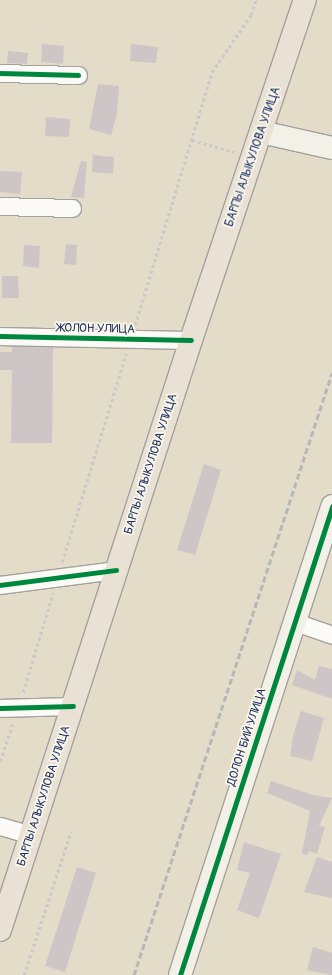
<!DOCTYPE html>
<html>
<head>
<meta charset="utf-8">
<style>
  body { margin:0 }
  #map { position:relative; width:332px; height:975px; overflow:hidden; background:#e3dcc9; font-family:Pangolin,sans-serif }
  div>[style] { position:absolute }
  .building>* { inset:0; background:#cec5c6 }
  .path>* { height:2.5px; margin-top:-1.25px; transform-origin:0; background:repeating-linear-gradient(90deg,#cac9c8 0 3px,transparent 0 6px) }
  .roads { filter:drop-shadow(1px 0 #a3a19c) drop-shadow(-1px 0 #a3a19c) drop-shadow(0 1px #a3a19c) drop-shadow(0 -1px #a3a19c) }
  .street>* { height:17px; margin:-8.5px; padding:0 8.5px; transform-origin:8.5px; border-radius:8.5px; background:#fbfaf7 }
  .secondary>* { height:22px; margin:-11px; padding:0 11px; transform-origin:11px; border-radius:11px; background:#f3f0e8 }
  .primary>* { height:22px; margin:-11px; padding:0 11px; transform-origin:11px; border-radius:11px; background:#e8e1d4 }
  .rail>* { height:3px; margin-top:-1.5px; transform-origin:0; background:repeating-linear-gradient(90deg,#b5b7b9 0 6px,transparent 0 9px) }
  .cycleway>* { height:5px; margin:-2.5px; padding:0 2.5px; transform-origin:2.5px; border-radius:2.5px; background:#00873e }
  span { translate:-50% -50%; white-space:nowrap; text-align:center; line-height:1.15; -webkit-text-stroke:3.5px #fbf7ec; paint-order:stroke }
  .street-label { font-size:12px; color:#1b2f5e }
</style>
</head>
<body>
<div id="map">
  <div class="building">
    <i style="clip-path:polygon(42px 44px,64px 46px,63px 64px,41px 62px)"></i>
    <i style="clip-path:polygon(131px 44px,158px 47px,156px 63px,130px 61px)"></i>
    <i style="clip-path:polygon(8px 51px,28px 53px,27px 64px,7px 63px)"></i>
    <i style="clip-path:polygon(98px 84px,119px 86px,117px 114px,111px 135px,89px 129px)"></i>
    <i style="clip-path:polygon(46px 117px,70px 119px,69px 137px,45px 136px)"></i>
    <i style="clip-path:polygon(93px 155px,114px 157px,113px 174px,92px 172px)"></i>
    <i style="clip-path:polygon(81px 161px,87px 162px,84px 198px,71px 197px)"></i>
    <i style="clip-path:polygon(0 171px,22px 172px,20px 194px,0 192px)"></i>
    <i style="clip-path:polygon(66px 244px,77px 245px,76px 265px,64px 264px)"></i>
    <i style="clip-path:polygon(24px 245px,40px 246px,39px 268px,23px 266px)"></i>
    <i style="clip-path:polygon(2px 276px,18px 276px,19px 298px,2px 298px)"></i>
    <i style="clip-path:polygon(12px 346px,53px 347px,52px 443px,11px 443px,12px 370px,0 370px,0 352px,12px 352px)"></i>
    <i style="clip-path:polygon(204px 464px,221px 470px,195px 555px,177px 550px)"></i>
    <i style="clip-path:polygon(319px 666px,332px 669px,332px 699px,292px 685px,297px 670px,315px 680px)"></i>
    <i style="clip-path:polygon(301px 711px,324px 718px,312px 761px,290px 756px,293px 736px)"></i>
    <i style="clip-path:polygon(271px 781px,313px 795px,332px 798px,319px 826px,325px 827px,317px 854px,309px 851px,307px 855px,302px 854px,310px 811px,267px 793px)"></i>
    <i style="clip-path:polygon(244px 842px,281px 854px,259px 918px,237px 910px,250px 873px,237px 870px)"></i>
    <i style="clip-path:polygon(317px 857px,332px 862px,332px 898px,304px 892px)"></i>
    <i style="clip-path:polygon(77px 867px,96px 873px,65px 972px,45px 966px)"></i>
    <i style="clip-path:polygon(313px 947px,332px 953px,332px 975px,307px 970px)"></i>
  </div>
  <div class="path">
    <i style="left:192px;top:140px;width:44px;rotate:15.9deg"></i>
    <i style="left:135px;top:325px;width:264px;rotate:-73.1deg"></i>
    <i style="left:212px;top:72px;width:69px;rotate:-55.6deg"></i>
    <i style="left:251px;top:15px;width:16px;rotate:-72deg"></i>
    <i style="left:62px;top:562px;width:218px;rotate:-72.9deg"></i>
    <i style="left:23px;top:692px;width:103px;rotate:-73.1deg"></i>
    <i style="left:0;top:761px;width:40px;rotate:-71.1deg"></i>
    <i style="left:24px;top:975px;width:151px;rotate:-71.9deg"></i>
  </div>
  <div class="roads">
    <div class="street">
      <i style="left:0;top:73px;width:78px;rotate:1.5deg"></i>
      <i style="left:0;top:206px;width:72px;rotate:1.6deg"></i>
      <i style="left:0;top:336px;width:191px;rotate:1.2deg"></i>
      <i style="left:0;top:585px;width:117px;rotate:-7.4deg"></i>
      <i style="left:295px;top:622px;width:39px;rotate:19deg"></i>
      <i style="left:0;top:708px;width:73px;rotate:-1.6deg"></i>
      <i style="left:0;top:826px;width:32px;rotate:16deg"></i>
    </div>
    <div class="secondary">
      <i style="left:261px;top:132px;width:73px;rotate:12.7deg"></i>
      <i style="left:180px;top:975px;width:493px;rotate:-72deg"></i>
    </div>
    <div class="primary">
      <i style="left:0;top:930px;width:620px;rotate:-72.06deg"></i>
      <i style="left:191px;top:340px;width:359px;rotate:-71.5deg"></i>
    </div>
  </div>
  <div class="rail">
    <i style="left:134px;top:975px;width:634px;rotate:-71.79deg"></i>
  </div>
  <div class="cycleway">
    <i style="left:0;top:73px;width:78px;rotate:1.5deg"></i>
    <i style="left:0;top:336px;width:191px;rotate:1.2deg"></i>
    <i style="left:0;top:585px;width:117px;rotate:-7.4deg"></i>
    <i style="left:0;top:708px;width:73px;rotate:-1.6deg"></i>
    <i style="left:180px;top:975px;width:493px;rotate:-72deg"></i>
  </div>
  <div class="street-label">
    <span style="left:253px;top:157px;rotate:-71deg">БАРПЫ АЛЫКУЛОВА УЛИЦА</span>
    <span style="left:96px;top:329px;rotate:1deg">ЖОЛОН УЛИЦА</span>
    <span style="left:151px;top:464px;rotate:-72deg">БАРПЫ АЛЫКУЛОВА УЛИЦА</span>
    <span style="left:247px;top:737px;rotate:-72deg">ДОЛОН БИЙ УЛИЦА</span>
    <span style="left:44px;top:796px;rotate:-72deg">БАРПЫ АЛЫКУЛОВА УЛИЦА</span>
  </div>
</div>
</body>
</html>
